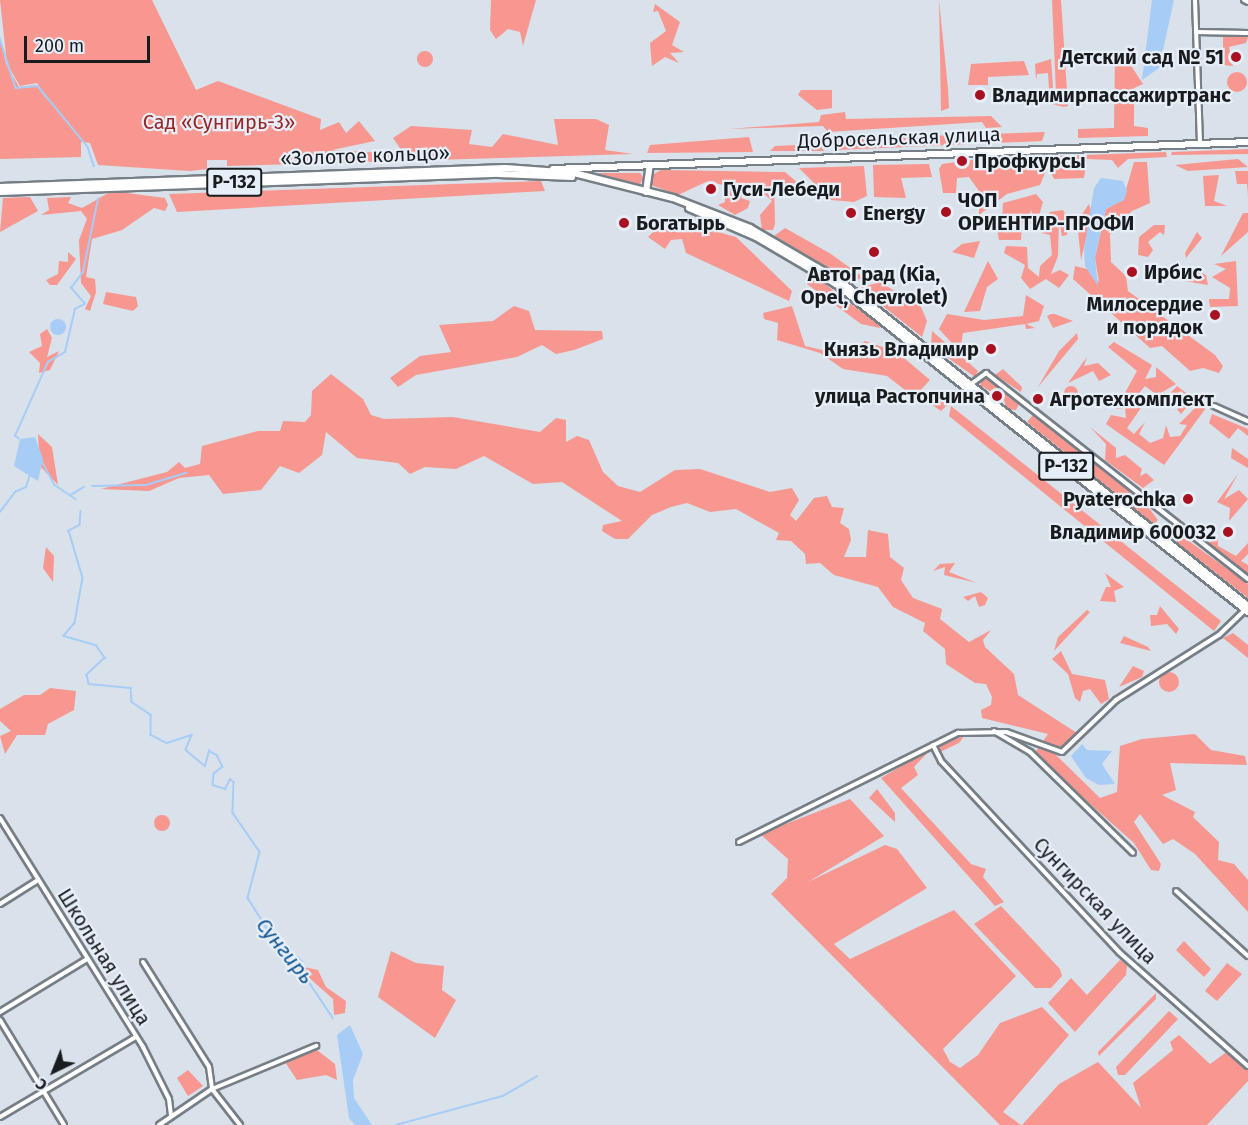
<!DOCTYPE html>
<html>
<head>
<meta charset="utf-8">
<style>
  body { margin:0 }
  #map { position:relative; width:1248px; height:1125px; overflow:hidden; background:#d9e1ea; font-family:"Fira Sans",sans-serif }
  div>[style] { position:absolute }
  .green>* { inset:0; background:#f79790 }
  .round { border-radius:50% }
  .water>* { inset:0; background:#a7cdf7 }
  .stream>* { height:1.5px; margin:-0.75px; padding:0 0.75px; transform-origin:0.75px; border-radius:0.75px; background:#a7cdf7 }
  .roads { filter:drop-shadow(2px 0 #767e86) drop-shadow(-2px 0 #767e86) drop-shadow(0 2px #767e86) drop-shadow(0 -2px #767e86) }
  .minor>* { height:4px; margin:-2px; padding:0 2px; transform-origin:2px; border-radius:2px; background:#fff }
  .primary>* { height:6px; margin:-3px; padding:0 3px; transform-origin:3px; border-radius:3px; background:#fff }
  .trunk>* { height:6px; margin:-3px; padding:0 3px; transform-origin:3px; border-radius:3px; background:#fff }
  .dots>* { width:16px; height:16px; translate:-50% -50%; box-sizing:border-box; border:3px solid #e6eef7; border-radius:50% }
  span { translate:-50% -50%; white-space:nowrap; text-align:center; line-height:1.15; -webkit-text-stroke:4.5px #e6eef7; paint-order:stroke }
  .shield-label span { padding:2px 4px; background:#e6eef7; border:2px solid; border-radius:4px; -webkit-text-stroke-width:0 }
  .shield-label { font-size:18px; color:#191c1f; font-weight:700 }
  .poi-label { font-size:20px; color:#191c1f; font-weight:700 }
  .right { translate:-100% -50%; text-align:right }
  .left { translate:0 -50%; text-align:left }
  .park-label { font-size:20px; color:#962628 }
  .street-label { font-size:20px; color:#191c1f }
  .water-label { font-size:21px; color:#105491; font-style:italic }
  .north { position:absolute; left:24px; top:1041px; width:60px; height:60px; -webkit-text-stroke:4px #e6eef7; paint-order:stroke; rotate:223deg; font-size:16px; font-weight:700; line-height:24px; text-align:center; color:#191c1f }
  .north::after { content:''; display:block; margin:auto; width:21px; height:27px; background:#191c1f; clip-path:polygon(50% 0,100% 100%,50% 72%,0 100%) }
  .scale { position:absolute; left:24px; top:36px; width:126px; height:27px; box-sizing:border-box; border:3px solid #191c1f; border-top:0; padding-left:8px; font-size:18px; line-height:21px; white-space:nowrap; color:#191c1f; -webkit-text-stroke:4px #e6eef7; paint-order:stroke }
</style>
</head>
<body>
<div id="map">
  <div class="green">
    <i style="clip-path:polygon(0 0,152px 0,196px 90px,218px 81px,321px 119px,320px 130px,339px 122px,346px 133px,359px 121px,375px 141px,332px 150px,404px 154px,393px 138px,411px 126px,472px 130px,469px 144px,492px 147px,503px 134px,558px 145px,554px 119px,596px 119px,609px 125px,605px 150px,633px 154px,227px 166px,227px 160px,207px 160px,207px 169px,190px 171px,98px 165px,90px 143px,81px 142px,81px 157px,0 159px,0 38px,6px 64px,19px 87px,36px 85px,48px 101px,37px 83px,20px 86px,7px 64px)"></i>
    <i style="clip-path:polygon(491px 0,536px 0,523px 46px,520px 32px,508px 29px,496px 39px,490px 30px)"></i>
    <i style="clip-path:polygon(939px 0,948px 89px,949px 108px,941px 111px)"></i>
    <i style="clip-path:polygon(1047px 0,1053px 88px,1049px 89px,1048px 73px,1037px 74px,1036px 80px,1035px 64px,1051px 59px)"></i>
    <i style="clip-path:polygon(1052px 0,1061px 0,1068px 106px,1064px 107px,1039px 101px,1039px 95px,1056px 93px)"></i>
    <i style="clip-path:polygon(655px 4px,680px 22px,672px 45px,684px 52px,670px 53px,679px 63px,665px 57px,652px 66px,650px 43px,666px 31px,658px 11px,653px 12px)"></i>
    <i style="clip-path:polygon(1223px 37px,1248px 37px,1246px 43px,1229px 47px,1233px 66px,1223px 65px)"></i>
    <i class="round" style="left:417px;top:51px;width:16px;height:16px"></i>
    <i style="clip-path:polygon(1124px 55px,1143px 84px,1134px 88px,1134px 126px,1148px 128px,1148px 136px,1078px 138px,1078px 129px,1114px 128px,1115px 57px)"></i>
    <i style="clip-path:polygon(1024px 61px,1029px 75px,988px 77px,988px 85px,968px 85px,971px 64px)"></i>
    <i class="round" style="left:1227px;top:72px;width:20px;height:20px"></i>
    <i style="clip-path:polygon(801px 90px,832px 90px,832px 108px,817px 110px,798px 95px)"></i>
    <i style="clip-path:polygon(845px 112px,846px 119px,991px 116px,1002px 127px,986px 128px,982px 122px,828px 132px,823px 126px,728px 129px,819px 122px,821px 115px)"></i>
    <i style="clip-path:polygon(1045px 132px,1042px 141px,837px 150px,832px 144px,835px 139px)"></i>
    <i style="clip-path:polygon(749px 137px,753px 152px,647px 153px,650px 145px)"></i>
    <i style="clip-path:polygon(819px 144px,824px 151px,770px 151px,775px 146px)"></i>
    <i style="clip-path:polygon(1248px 149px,1248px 154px,1171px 155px,1172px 152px)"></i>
    <i style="clip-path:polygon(1166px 152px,1167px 157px,1128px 159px,1118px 168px,1112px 160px,1087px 159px,1084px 178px,1054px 179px,1048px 166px,1040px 185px,1007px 194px,979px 215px,979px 191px,969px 177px,957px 178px,956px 193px,943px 193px,939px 169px,942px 164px,979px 159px)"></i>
    <i style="clip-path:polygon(1238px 159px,1248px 167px,1188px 171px,1175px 165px)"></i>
    <i style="clip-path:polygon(1134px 162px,1147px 162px,1150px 203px,1132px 211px,1110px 234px,1111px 262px,1126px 276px,1128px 291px,1215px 355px,1223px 366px,1219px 373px,1203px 368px,1190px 371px,1162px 346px,1150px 348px,1073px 279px,1075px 266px,1087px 269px,1099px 282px,1095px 258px,1106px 209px,1123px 200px)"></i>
    <i style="clip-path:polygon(929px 164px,932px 177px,901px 178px,906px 198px,874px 197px,873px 165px)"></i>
    <i style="clip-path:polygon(864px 166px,867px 196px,854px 202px,831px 200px,799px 168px)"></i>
    <i style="clip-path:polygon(661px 170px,785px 172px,798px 183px,774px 184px,775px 224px,773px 230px,762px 230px,760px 215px,772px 201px,763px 193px,766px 184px,744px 185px,741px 198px,750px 201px,748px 208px,735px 215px,718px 205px,725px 202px,725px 185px,706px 182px,678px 195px,651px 185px,652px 175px)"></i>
    <i style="clip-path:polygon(1235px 171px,1248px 171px,1248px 196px,1247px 184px,1237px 184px)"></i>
    <i style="clip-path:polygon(597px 173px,640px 173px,643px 177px,640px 185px)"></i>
    <i style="clip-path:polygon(1219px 175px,1214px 201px,1227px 206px,1205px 206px,1203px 176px)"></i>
    <i style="clip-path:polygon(541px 181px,545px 191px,177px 212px,169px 194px)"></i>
    <i style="clip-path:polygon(112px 191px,165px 198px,168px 205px,165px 211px,154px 208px,122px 230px,92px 239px,86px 277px,95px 279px,96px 292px,90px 311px,85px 309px,91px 296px,81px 283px,79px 240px,87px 219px,81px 211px,41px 215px,49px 210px,47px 198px,71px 197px,68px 203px,82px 208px)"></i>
    <i style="clip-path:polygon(1036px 194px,1043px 202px,1037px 222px,1030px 224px,1032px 210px,1022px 224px,1021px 240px,999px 240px,996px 225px,1002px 221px,1003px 203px)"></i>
    <i style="clip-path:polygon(30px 197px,38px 211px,0 232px,3px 198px)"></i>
    <i style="clip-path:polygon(1089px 204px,1092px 213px,1081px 260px,1077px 221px)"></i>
    <i style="clip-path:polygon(1063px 210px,1069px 221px,1067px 235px,1062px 236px,1059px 221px,1058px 256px,1051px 274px,1060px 270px,1069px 275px,1059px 288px,1046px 279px,1030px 289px,1021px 278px,1025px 265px,1004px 253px,1006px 246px,1027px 247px,1028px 268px,1039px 277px,1040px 266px,1052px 255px,1050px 235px,1042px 233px,1045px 221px,1050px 212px)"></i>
    <i style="clip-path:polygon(1243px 213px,1248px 213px,1248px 232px,1221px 256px)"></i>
    <i style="clip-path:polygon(668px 218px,736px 237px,792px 291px,789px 301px,686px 253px,682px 239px,671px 240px,665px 249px,648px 237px)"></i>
    <i style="clip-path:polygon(1154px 225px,1165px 225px,1164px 235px,1160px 232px,1148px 242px,1153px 250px,1148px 257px,1138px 255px,1139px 237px)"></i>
    <i style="clip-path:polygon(785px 228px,831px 254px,864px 278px,851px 281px,774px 236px)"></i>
    <i style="clip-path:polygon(1197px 232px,1202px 238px,1186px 258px,1185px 253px)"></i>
    <i style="clip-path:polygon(980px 241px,974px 258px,952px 252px,962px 244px)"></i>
    <i style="clip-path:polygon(68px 252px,76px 259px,57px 285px,50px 285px,46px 280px,58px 274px,59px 261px,68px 262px)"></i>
    <i style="clip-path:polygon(988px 261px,998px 279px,987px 287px,980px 311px,964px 312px)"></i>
    <i style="clip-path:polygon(1236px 261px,1238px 306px,1210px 307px,1209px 299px,1229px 299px,1230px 288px,1212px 277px,1226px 269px,1214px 264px)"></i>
    <i style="clip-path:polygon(1188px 267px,1206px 275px,1208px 285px,1184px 281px,1182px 270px)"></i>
    <i style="clip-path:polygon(813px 275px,879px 325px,880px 328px,861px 324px,807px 284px)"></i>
    <i style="clip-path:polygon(880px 282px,921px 307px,927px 321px,922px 337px,860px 288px)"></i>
    <i style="clip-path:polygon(106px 292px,136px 297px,138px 306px,133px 311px,103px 304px)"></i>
    <i style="clip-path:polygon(1026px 295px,1044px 306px,1039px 321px,1026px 324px,1035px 328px,1026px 329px,1025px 324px,963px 333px,960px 352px,939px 329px,947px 314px,984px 320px,1023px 316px)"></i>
    <i style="clip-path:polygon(514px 306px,529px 311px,535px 330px,602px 331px,603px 339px,574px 350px,556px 354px,542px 345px,517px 357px,416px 375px,398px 387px,390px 378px,420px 356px,451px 352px,439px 325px,493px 321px)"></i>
    <i style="clip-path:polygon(792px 306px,805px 346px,844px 355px,865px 341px,897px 352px,930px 380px,914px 397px,887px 376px,843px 369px,820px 353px,777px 340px,778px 323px,764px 319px,763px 313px)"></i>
    <i style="clip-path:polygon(1051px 314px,1055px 314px,1073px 321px,1053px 328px,1047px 316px)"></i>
    <i style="clip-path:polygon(47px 329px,52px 338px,47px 357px,59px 351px,50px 370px,39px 373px,40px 363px,29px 352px,42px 346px,40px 334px)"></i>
    <i style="clip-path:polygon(932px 331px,978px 371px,975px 377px,931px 346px)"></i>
    <i style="clip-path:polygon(1077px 333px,1078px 339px,1038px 387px,1059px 351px)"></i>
    <i style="clip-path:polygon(1114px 342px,1152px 365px,1145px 379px,1156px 377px,1156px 367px,1176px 384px,1157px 395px,1145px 386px,1134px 399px,1143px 405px,1127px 428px,1134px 434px,1145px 422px,1139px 434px,1150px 443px,1163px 438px,1166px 425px,1170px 437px,1180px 436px,1187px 425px,1179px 424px,1195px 408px,1191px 402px,1181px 414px,1177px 409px,1188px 398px,1181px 391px,1164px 400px,1177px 386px,1206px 408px,1164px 465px,1106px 424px,1111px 415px,1126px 418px,1125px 408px,1116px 409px,1137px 371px,1108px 347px)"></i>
    <i style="clip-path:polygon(1087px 357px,1084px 366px,1098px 363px,1111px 375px,1099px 381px,1093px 371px,1068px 383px)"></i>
    <i style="clip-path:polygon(1003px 369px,1022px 387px,1021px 392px,995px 375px)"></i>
    <i style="clip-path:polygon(331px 374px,363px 399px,371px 415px,384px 419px,453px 417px,540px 432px,556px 418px,566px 420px,566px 442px,577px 436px,589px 440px,603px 472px,618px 486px,640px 492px,675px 470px,700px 469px,770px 492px,792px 488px,799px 500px,790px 515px,796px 521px,814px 498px,827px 496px,832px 507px,844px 508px,840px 523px,849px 529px,851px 540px,844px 557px,866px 557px,868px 530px,888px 534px,890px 557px,904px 568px,901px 580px,913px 598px,942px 609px,940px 619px,969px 642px,991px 630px,983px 640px,985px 647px,1014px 674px,1018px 695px,1077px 733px,1056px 755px,1100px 798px,1117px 792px,1120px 746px,1142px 739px,1195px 734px,1211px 750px,1245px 756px,1247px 765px,1170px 763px,1176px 790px,1162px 795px,1195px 812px,1193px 817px,1219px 842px,1218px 860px,1234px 864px,1248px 880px,1248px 912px,1195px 854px,1173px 839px,1163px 844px,1140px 814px,1134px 822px,1161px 864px,1159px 871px,1151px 870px,1134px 843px,1034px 754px,1048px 734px,982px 718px,981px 710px,991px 705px,992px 697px,986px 684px,975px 683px,946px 664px,945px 649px,923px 631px,925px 623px,893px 607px,878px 587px,834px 575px,820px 563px,806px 564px,805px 554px,791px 541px,776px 540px,779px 533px,736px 509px,710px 512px,687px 503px,671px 507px,652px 515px,628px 539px,615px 539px,602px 531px,603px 525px,622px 521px,562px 482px,533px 484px,484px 456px,456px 469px,425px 467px,410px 474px,398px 463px,357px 458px,326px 432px,322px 455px,299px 473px,280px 466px,261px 490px,223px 494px,209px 475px,179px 478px,149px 491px,101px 489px,167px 472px,179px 462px,185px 468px,200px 464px,202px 446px,258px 431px,280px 431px,283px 421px,305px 422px,311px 415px,312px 391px)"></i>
    <i style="clip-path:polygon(989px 379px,1019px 404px,1016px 410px,1007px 409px,1003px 398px,981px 386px,980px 380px)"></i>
    <i class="round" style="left:1064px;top:386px;width:14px;height:14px"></i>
    <i style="clip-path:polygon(945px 397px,949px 403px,941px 411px,929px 403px)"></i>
    <i style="clip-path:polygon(951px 406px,1221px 621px,1214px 631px,949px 416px)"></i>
    <i style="clip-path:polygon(1212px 414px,1248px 429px,1248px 436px,1238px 428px,1229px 439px,1209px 423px)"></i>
    <i style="clip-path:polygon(1033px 415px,1145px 503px,1158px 520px,1154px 524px,1027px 422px)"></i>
    <i style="clip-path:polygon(1090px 427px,1116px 448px,1116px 458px,1125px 455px,1142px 469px,1140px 476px,1146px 473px,1154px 480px,1143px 488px,1105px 460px,1106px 444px)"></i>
    <i style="clip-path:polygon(38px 434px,52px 447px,58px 485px,40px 466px)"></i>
    <i style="clip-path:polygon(1232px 448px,1248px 459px,1248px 468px,1231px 458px)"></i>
    <i style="clip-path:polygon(1238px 474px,1224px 499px,1239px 490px,1248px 499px,1229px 521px,1230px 508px,1217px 502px)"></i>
    <i style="clip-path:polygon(1248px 524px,1248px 554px,1241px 561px,1248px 565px,1248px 575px,1208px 543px,1218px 539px,1218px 546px,1236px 556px,1248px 543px)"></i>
    <i style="clip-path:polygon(1182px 536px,1248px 584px,1248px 598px,1175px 541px)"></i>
    <i style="clip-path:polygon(46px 547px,54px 556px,53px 582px,43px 568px)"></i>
    <i style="clip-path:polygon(955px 563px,949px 572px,977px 583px,944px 575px,945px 567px,933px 571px,940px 564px)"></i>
    <i style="clip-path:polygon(1105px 573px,1124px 587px,1114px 591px,1116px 602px,1100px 601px,1106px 587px,1111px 587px)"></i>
    <i style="clip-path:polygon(981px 592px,988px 598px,985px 605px,979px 607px,975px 596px,968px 601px,963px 597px)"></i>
    <i style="clip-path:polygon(1160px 606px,1179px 629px,1176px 634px,1167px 624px,1151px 626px,1150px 615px,1157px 615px)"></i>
    <i style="clip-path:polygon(1087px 610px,1090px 612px,1054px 651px,1058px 637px)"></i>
    <i style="clip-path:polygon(1233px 633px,1248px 645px,1248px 658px,1223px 638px)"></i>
    <i style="clip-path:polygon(1124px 636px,1148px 647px,1151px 651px,1120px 643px)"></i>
    <i style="clip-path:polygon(1061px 651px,1072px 674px,1105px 680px,1109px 699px,1101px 704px,1090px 689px,1083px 691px,1080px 702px,1075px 698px,1068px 674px,1052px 659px)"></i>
    <i style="clip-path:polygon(1133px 666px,1144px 671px,1142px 677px,1119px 687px)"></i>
    <i class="round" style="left:1159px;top:672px;width:20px;height:20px"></i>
    <i style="clip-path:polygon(50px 688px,76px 691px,74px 710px,48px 724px,45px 735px,17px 735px,5px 754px,0 736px,11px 731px,0 721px,0 709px,24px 695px,40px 695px)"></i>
    <i style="clip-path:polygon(964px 736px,959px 743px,940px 752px,940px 744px)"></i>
    <i style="clip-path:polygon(931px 749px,914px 767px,918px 775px,901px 788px,971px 864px,986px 869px,983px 877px,1004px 902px,995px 906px,881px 778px)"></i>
    <i style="clip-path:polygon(877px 789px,895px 813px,895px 822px,869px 798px)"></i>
    <i style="clip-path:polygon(850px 799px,884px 836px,808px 882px,885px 845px,897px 849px,927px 888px,834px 944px,850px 959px,954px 910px,1016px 976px,943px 1049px,950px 1062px,960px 1068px,978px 1055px,1000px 1023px,1042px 1007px,1069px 1035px,1003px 1112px,1021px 1125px,1000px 1125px,771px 894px,787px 878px,788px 859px,760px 834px)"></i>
    <i class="round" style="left:154px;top:815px;width:16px;height:16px"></i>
    <i style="clip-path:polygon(1001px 906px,1060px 969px,1062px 976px,1051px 988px,1035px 988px,974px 924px)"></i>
    <i style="clip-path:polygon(1184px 941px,1211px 969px,1204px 977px,1176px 950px)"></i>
    <i style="clip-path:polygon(391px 951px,416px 963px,444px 966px,442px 990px,456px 1000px,435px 1038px,378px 997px)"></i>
    <i style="clip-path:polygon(1120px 960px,1127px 965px,1126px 975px,1075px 1032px,1048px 1003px,1071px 978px,1087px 995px)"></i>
    <i style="clip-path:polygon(1227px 963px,1242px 974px,1217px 1001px,1205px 991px)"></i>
    <i style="clip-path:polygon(304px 967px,318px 970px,326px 987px,346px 1001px,345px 1013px,334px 1015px,333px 999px,306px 975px)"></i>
    <i style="clip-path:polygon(1156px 993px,1156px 999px,1099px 1056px,1098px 1052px)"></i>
    <i style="clip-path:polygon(1169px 1011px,1178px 1019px,1125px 1075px,1118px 1075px,1116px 1067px)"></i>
    <i style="clip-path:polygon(1179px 1035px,1210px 1064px,1228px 1051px,1248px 1069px,1248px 1081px,1207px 1125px,1022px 1125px,1059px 1084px,1098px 1062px,1141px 1108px,1133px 1083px,1173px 1050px,1170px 1042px)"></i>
    <i style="clip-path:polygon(317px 1050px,335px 1064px,337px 1080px,326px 1075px,297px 1080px,285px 1062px)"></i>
    <i style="clip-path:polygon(188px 1070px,203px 1086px,188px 1096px,177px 1078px)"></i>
  </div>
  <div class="water">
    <i style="clip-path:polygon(1152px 0,1174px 0,1159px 68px,1142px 80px)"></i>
    <i style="clip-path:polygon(1101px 178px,1123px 181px,1127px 191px,1124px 200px,1106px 209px,1095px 258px,1098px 286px,1085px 266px,1084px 249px,1094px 188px)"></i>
    <i class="round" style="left:50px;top:319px;width:16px;height:16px"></i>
    <i style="clip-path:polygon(35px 437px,43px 459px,38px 481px,14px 466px,20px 439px)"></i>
    <i style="clip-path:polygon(1082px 744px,1087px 750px,1112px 751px,1102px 764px,1115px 784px,1099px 785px,1086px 778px,1071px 756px)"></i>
    <i style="clip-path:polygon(275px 946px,297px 955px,304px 962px,290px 962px)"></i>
    <i style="clip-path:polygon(350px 1025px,363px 1054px,353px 1080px,354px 1098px,372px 1125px,355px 1125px,349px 1118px,337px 1035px)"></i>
  </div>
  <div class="stream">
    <i style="left:0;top:38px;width:52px;rotate:72.3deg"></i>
    <i style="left:16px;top:88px;width:22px;rotate:-5deg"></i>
    <i style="left:38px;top:86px;width:79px;rotate:50.7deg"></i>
    <i style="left:88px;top:147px;width:20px;rotate:72deg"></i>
    <i style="left:19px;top:439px;width:5px;rotate:-143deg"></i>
    <i style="left:15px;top:436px;width:81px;rotate:-66deg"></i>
    <i style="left:48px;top:362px;width:20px;rotate:-30deg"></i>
    <i style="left:65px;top:352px;width:44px;rotate:-76.9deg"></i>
    <i style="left:75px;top:309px;width:11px;rotate:-27deg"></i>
    <i style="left:85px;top:304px;width:21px;rotate:-131deg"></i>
    <i style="left:71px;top:288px;width:20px;rotate:-53deg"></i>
    <i style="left:83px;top:272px;width:75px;rotate:-78.4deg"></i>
    <i style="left:42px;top:461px;width:27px;rotate:62deg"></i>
    <i style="left:55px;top:485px;width:25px;rotate:34deg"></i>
    <i style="left:92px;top:486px;width:54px;rotate:-1.1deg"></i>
    <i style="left:146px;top:485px;width:42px;rotate:-16.7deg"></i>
    <i style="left:71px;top:495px;width:15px;rotate:-32deg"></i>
    <i style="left:81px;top:511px;width:14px;rotate:94deg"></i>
    <i style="left:80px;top:525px;width:13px;rotate:151deg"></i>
    <i style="left:69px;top:531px;width:49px;rotate:73.4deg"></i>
    <i style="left:83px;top:578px;width:46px;rotate:100.1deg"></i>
    <i style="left:75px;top:623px;width:17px;rotate:130deg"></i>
    <i style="left:64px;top:636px;width:33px;rotate:16deg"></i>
    <i style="left:96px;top:645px;width:16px;rotate:55deg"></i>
    <i style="left:105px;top:658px;width:25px;rotate:137deg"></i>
    <i style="left:87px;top:675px;width:9px;rotate:77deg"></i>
    <i style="left:89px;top:684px;width:42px;rotate:5.4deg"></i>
    <i style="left:131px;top:688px;width:14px;rotate:86deg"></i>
    <i style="left:132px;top:702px;width:23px;rotate:34deg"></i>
    <i style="left:151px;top:715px;width:20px;rotate:90deg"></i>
    <i style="left:151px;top:735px;width:18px;rotate:27deg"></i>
    <i style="left:167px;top:743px;width:26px;rotate:-18deg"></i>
    <i style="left:192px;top:735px;width:16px;rotate:112deg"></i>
    <i style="left:186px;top:750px;width:25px;rotate:40deg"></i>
    <i style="left:205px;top:766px;width:16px;rotate:-75deg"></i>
    <i style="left:209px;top:751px;width:9px;rotate:27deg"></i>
    <i style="left:217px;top:755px;width:13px;rotate:63deg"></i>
    <i style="left:223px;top:767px;width:11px;rotate:142deg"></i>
    <i style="left:214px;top:774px;width:11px;rotate:95deg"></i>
    <i style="left:213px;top:785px;width:13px;rotate:18deg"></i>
    <i style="left:225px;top:789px;width:11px;rotate:-63deg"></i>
    <i style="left:230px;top:779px;width:5px;rotate:37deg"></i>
    <i style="left:234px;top:782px;width:31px;rotate:92deg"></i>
    <i style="left:233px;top:813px;width:47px;rotate:55.3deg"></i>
    <i style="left:260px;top:852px;width:48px;rotate:104.6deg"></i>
    <i style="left:248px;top:898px;width:57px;rotate:58deg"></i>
    <i style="left:0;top:512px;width:25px;rotate:-53deg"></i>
    <i style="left:15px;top:492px;width:12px;rotate:-24deg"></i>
    <i style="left:26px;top:487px;width:13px;rotate:-72deg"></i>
    <i style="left:297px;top:964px;width:65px;rotate:56.3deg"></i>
    <i style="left:396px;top:1125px;width:111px;rotate:-15.2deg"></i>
    <i style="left:503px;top:1096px;width:39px;rotate:-30deg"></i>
  </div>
  <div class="roads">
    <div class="minor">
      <i style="left:1195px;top:0;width:143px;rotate:88deg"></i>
      <i style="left:1244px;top:0;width:4px;rotate:27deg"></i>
      <i style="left:1196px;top:32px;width:52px;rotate:1.1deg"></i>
      <i style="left:971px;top:384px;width:19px;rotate:-36deg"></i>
      <i style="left:986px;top:373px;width:333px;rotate:38.2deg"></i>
      <i style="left:1214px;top:406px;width:37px;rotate:24deg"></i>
      <i style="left:994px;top:731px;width:42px;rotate:30.3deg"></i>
      <i style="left:1030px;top:752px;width:144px;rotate:44.4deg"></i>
      <i style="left:933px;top:745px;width:18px;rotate:63deg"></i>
      <i style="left:941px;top:761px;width:261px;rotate:47deg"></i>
      <i style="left:1119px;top:952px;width:172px;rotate:41.5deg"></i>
      <i style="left:0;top:818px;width:270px;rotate:58deg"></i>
      <i style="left:143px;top:1047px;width:58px;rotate:63.4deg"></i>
      <i style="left:169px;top:1099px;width:17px;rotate:83deg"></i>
      <i style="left:739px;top:842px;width:245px;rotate:-26.5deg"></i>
      <i style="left:958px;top:733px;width:48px;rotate:-1.2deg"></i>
      <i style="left:1006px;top:732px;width:59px;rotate:19.7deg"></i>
      <i style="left:1062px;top:752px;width:75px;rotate:-43.9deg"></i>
      <i style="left:1116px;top:700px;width:122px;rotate:-32.3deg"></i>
      <i style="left:1219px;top:635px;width:36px;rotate:-44deg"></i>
      <i style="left:1176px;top:891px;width:97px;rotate:42.1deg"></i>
      <i style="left:0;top:904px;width:45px;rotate:-32.3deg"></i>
      <i style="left:143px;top:962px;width:124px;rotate:57.8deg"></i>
      <i style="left:209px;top:1067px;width:22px;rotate:82deg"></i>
      <i style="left:0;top:1012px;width:102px;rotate:-31.3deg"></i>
      <i style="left:0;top:1020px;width:123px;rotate:58.6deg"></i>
      <i style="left:212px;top:1089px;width:46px;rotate:52.1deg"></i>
      <i style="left:0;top:1117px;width:158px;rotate:-30.5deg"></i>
      <i style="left:159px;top:1125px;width:64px;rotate:-34.2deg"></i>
      <i style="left:212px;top:1089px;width:113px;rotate:-22.5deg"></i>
    </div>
    <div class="primary">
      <i style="left:553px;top:169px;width:696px;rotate:-2.22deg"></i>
      <i style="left:646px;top:192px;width:27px;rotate:-82deg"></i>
    </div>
    <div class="trunk">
      <i style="left:0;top:187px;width:505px;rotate:-2.15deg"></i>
      <i style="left:505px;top:168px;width:69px;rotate:4.1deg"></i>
      <i style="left:574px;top:173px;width:102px;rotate:14.2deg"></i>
      <i style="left:673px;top:198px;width:83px;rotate:21.3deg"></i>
      <i style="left:750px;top:228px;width:103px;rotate:30.3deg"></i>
      <i style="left:839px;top:280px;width:523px;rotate:38.56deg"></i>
      <i style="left:0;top:192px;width:499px;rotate:-2.1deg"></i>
      <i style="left:499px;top:174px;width:73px;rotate:2.4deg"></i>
      <i style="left:689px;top:208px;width:73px;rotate:23.4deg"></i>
      <i style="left:756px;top:237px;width:93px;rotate:30.4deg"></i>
      <i style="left:836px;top:284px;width:527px;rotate:38.52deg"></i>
    </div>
  </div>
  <div class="dots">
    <i style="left:1236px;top:57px;background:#a81220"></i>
    <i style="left:980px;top:95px;background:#a81220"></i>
    <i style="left:962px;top:161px;background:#a81220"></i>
    <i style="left:711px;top:189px;background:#a81220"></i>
    <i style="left:946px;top:212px;background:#a81220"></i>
    <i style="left:851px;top:213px;background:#a81220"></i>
    <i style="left:624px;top:223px;background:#a81220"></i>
    <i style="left:874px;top:252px;background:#a81220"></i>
    <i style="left:1132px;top:272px;background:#a81220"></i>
    <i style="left:1215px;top:315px;background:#a81220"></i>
    <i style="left:991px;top:349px;background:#a81220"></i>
    <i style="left:997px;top:396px;background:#a81220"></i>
    <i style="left:1038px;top:399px;background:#a81220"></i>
    <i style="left:1188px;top:499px;background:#a81220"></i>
    <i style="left:1228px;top:532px;background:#a81220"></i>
  </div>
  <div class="shield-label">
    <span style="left:234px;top:182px">Р-132</span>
    <span style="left:1066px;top:466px">Р-132</span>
  </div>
  <div class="poi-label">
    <span class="right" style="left:1224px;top:57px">Детский сад № 51</span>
    <span class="left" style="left:992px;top:95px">Владимирпассажиртранс</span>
    <span class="left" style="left:974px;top:161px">Профкурсы</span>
    <span class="left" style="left:723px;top:189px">Гуси-Лебеди</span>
    <span class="left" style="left:958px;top:212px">ЧОП<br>ОРИЕНТИР-ПРОФИ</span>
    <span class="left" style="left:863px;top:213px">Energy</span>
    <span class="left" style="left:636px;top:223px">Богатырь</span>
    <span class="left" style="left:1144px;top:272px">Ирбис</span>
    <span style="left:874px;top:286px">АвтоГрад (Kia,<br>Opel, Chevrolet)</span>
    <span class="right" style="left:1203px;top:316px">Милосердие<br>и порядок</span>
    <span class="right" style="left:979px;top:349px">Князь Владимир</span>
    <span class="right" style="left:985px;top:396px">улица Растопчина</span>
    <span class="left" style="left:1050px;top:399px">Агротехкомплект</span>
    <span class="right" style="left:1176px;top:499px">Pyaterochka</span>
    <span class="right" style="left:1216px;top:532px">Владимир 600032</span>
  </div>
  <div class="park-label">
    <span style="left:219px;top:122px">Сад «Сунгирь-3»</span>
  </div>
  <div class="street-label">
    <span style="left:899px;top:138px;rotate:-2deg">Добросельская улица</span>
    <span style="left:365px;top:156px;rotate:-2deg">«Золотое кольцо»</span>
    <span style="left:1095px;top:901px;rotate:46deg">Сунгирская улица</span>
    <span style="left:104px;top:957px;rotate:58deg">Школьная улица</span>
  </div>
  <div class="water-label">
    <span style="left:285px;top:951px;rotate:51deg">Сунгирь</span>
  </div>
  <div class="north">С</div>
  <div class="scale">200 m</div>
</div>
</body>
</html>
